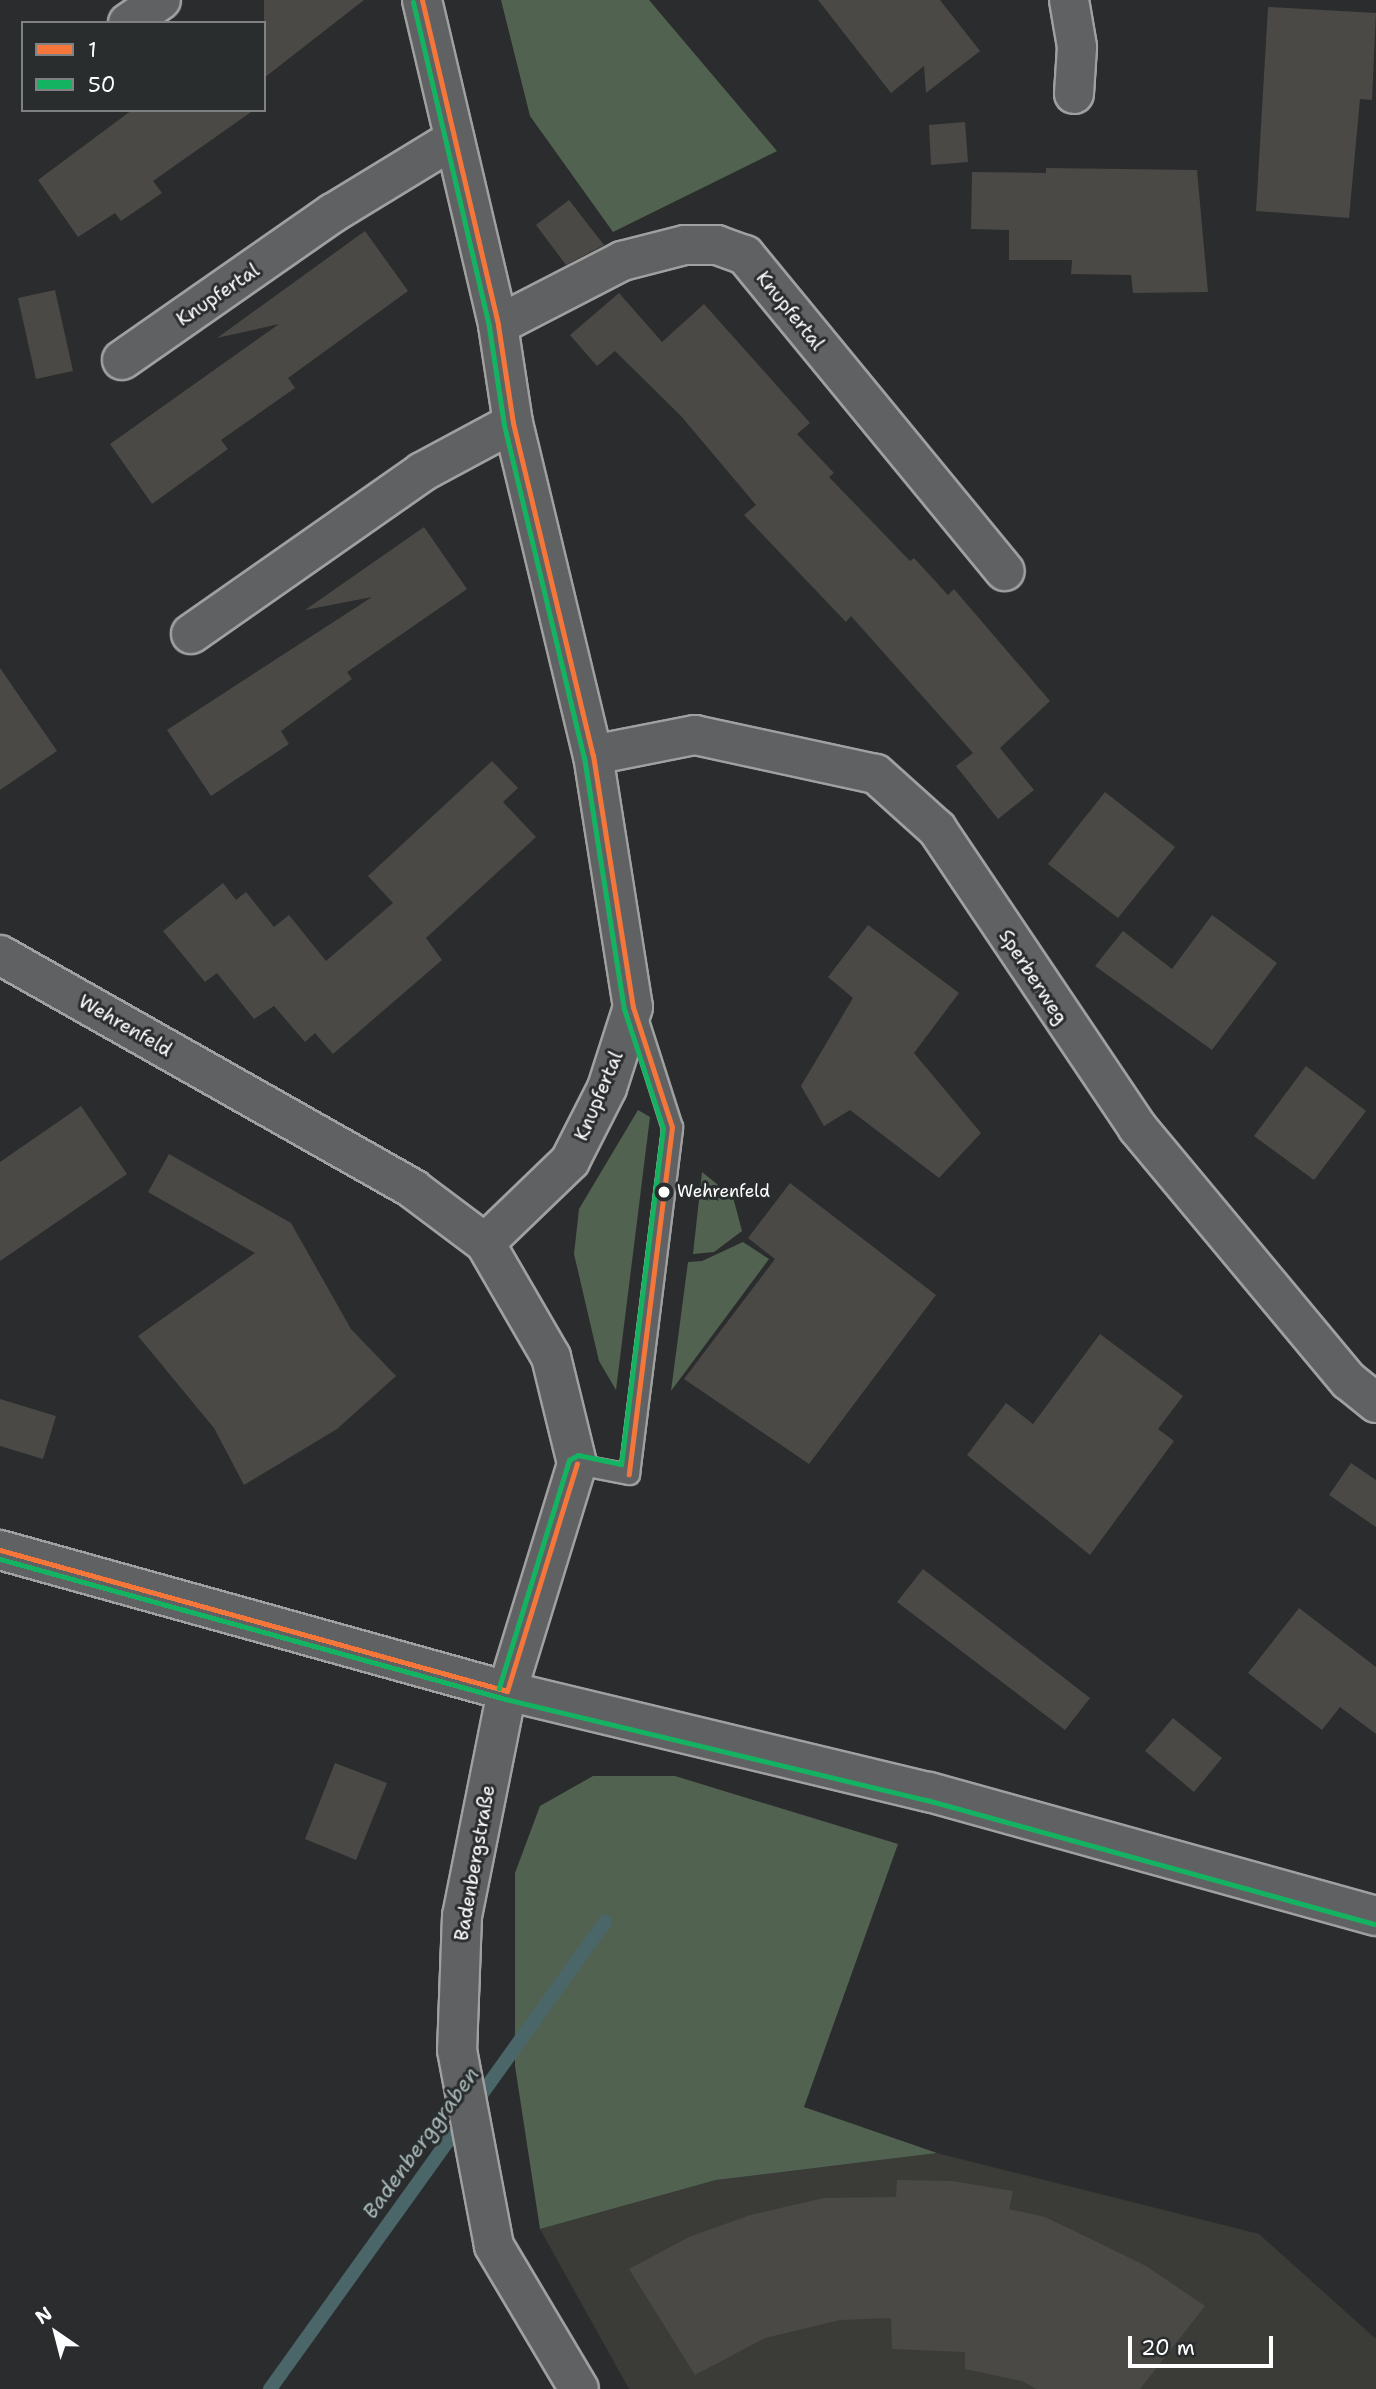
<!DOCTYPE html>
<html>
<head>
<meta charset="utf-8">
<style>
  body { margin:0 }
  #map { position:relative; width:1376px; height:2389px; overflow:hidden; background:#2b2c2d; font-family:"Shantell Sans",sans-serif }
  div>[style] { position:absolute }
  .built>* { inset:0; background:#3b3b37 }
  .green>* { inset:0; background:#526250 }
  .stream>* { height:14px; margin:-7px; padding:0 7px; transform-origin:7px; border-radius:7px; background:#4a6668 }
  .building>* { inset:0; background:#4a4946 }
  .roads { filter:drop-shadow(2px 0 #a0a0a0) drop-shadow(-2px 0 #a0a0a0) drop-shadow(0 2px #a0a0a0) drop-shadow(0 -2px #a0a0a0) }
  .lane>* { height:19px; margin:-9.5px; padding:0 9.5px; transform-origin:9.5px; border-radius:9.5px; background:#606162 }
  .street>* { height:38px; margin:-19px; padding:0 19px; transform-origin:19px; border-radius:19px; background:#606162 }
  .secondary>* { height:38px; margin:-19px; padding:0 19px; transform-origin:19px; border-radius:19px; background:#606162 }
  .bus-1>* { height:5px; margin:-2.5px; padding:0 2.5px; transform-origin:2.5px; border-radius:2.5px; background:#f5763a }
  .bus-2>* { height:5px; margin:-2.5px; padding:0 2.5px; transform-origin:2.5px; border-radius:2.5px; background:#13b361 }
  .dots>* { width:19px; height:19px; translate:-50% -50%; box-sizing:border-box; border:4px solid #2a2d2e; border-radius:50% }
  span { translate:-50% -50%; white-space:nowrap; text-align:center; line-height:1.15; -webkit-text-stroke:6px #2a2d2e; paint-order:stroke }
  .bus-label { font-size:17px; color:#fff }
  .left { translate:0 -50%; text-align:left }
  .street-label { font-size:19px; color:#fff }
  .water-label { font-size:21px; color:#a6b6b6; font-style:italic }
  .legend { position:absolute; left:21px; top:21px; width:245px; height:91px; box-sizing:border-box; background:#2a2d2e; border:2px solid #7f8182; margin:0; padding:9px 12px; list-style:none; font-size:21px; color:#fff }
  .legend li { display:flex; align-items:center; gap:14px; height:35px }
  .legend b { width:35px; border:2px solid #7f8182 }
  .north { position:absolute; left:21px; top:2298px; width:70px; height:70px; -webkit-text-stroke:5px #2a2d2e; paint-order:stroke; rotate:325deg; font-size:19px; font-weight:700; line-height:28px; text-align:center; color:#fff }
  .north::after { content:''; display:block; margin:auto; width:24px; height:32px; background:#fff; clip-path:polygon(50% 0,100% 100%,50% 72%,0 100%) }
  .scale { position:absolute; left:1128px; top:2336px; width:145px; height:32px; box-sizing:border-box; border:4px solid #fff; border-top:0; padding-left:9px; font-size:21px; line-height:24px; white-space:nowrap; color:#fff; -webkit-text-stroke:5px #2a2d2e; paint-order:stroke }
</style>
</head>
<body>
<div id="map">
  <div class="built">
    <i style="clip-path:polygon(937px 2153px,1259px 2234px,1376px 2339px,1376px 2389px,629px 2389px,540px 2229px,716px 2180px)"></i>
  </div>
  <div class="green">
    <i style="clip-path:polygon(501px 0,649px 0,777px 151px,613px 232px,530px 116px)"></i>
    <i style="clip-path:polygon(638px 1110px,650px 1117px,616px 1390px,599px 1361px,574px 1254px,579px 1209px)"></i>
    <i style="clip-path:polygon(702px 1172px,733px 1197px,742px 1231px,714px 1252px,693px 1254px)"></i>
    <i style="clip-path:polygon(743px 1242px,769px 1259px,671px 1391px,688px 1262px,702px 1261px)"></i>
    <i style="clip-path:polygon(593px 1776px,675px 1776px,898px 1844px,804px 2107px,937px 2153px,716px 2180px,540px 2229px,515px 2066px,515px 1873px,540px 1806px)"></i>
  </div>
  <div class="stream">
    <i style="left:270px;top:2389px;width:575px;rotate:-54.35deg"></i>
  </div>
  <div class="building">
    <i style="clip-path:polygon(264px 0,364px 0,264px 78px)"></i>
    <i style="clip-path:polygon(818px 0,940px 0,980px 51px,926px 93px,924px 66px,891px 93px)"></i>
    <i style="clip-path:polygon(1268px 7px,1376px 13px,1372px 100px,1360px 99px,1349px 218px,1256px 211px)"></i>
    <i style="clip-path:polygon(132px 110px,254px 110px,153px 181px,162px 193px,121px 221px,115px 213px,78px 237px,38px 180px)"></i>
    <i style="clip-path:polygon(965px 122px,968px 162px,931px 165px,929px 125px)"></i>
    <i style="clip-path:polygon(1046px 168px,1197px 170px,1208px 292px,1133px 293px,1131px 275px,1071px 274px,1072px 260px,1009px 260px,1009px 230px,971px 229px,972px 172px,1046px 173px)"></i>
    <i style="clip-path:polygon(569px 200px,604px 245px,566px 265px,536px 225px)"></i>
    <i style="clip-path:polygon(365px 231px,408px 291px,288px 378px,295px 388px,221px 440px,228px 449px,152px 504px,110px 444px,279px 324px,217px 338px)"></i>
    <i style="clip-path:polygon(55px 290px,73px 371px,36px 379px,18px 298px)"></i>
    <i style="clip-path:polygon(619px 293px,662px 342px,704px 304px,810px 423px,797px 434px,834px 473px,829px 477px,910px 561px,914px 558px,948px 595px,954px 589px,1050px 701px,1000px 748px,1034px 790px,998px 819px,956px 766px,973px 753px,851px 616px,846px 622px,744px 515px,756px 505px,681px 416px,615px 351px,597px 366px,570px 335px)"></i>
    <i style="clip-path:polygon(424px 527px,467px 589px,347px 672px,352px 679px,281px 731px,289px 744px,211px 796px,167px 730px,372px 597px,305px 610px)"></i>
    <i style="clip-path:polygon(0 668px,57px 751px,0 790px)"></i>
    <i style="clip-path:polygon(492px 761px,518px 788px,503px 802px,536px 837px,426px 938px,442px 960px,333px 1054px,315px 1033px,305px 1042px,274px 1006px,254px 1019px,217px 973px,205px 982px,163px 931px,223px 883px,236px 900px,246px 892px,274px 927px,289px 915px,326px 961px,393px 903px,368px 876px)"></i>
    <i style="clip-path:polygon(1105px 792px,1175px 847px,1118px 918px,1048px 864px)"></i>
    <i style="clip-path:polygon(1212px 915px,1277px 963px,1212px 1050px,1095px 966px,1123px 931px,1172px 969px)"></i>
    <i style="clip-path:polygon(868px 925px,959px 993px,914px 1053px,981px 1133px,939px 1178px,850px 1110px,824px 1126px,801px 1086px,853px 998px,828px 977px)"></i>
    <i style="clip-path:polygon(1306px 1066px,1366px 1111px,1314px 1180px,1254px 1136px)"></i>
    <i style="clip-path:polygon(81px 1106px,127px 1174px,0 1261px,0 1162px)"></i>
    <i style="clip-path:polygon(169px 1154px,291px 1223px,351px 1329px,396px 1376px,337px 1429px,244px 1485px,214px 1428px,138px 1336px,255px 1253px,148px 1192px)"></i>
    <i style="clip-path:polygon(790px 1183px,936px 1295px,809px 1464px,684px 1379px,775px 1259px,748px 1238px)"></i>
    <i style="clip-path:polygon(1100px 1334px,1183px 1396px,1158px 1429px,1174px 1441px,1090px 1555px,967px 1455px,1006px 1403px,1033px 1424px)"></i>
    <i style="clip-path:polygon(0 1399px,56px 1416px,43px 1459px,0 1446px)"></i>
    <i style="clip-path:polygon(1351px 1463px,1376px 1480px,1376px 1527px,1329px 1495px)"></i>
    <i style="clip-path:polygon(923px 1569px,1090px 1698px,1065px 1730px,897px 1602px)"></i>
    <i style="clip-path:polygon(1299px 1608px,1376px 1667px,1376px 1734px,1340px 1707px,1322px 1730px,1248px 1673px)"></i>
    <i style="clip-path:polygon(1173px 1718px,1222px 1758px,1194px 1792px,1145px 1751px)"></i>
    <i style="clip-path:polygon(335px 1763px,387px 1783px,356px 1860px,305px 1839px)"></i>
    <i style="clip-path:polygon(897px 2180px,952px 2181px,1013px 2191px,1009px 2209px,1045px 2217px,1091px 2239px,1146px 2266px,1205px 2306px,1140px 2389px,1036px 2389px,1022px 2381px,965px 2369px,965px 2352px,892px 2349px,891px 2318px,840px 2320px,765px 2338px,695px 2375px,629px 2269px,689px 2237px,750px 2215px,824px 2198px,896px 2197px)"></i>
  </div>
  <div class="roads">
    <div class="lane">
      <i style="left:577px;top:1464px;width:53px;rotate:10.9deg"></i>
      <i style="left:629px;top:1474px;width:350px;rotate:-82.9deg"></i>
      <i style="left:672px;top:1127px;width:119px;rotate:-107.7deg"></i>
    </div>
    <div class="street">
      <i style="left:422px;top:0;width:334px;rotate:76.8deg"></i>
      <i style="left:498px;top:325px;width:99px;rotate:81.3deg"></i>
      <i style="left:513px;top:423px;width:342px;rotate:76.5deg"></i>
      <i style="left:593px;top:755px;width:255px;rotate:81deg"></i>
      <i style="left:633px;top:1007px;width:85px;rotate:107.8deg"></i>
      <i style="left:607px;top:1088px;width:82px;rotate:116.9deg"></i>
      <i style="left:570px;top:1161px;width:118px;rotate:136deg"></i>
      <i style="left:1069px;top:0;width:48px;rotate:80.3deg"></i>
      <i style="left:1077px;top:47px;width:47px;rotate:93.7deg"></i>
      <i style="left:128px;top:23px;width:40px;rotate:-34.9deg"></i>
      <i style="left:498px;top:325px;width:140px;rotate:-27.3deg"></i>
      <i style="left:622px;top:261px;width:65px;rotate:-14.3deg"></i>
      <i style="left:685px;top:245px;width:32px"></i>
      <i style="left:717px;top:245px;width:30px;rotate:20deg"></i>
      <i style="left:745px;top:255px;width:409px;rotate:50.6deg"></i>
      <i style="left:122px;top:360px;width:257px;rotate:-34.9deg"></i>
      <i style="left:333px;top:213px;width:142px;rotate:-31.4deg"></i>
      <i style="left:191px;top:634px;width:282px;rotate:-35deg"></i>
      <i style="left:422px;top:472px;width:103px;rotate:-28.3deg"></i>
      <i style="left:593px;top:755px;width:104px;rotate:-11.1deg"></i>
      <i style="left:695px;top:735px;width:185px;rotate:12.2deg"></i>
      <i style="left:876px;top:774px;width:82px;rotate:42deg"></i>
      <i style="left:937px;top:829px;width:359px;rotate:56.1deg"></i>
      <i style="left:1137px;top:1127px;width:331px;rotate:50.2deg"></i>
      <i style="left:1349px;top:1381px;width:35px;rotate:39deg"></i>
      <i style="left:0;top:955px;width:475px;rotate:29.5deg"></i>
      <i style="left:413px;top:1189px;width:90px;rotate:36.9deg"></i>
      <i style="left:485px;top:1243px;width:132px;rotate:59.9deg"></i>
      <i style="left:551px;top:1357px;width:110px;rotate:76.3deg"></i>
      <i style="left:577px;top:1464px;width:238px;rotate:107.1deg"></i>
      <i style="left:507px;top:1691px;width:229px;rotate:101.3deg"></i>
      <i style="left:462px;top:1916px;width:134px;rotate:92.1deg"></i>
      <i style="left:457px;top:2050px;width:199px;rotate:79.3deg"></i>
      <i style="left:494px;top:2246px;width:166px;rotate:59.3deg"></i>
    </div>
    <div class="secondary">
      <i style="left:0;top:1550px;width:526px;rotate:15.54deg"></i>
      <i style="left:507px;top:1691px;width:434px;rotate:13.5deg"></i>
      <i style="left:929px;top:1792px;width:464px;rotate:15.5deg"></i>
    </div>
  </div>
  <div class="bus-1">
    <i style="left:422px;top:0;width:334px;rotate:76.8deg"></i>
    <i style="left:498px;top:325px;width:99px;rotate:81.3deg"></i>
    <i style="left:513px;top:423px;width:342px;rotate:76.5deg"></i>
    <i style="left:593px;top:755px;width:255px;rotate:81deg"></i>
    <i style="left:633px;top:1007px;width:126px;rotate:72deg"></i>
    <i style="left:672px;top:1127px;width:350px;rotate:97.1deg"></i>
    <i style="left:0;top:1550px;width:526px;rotate:15.54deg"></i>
    <i style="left:507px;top:1691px;width:238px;rotate:-72.9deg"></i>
  </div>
  <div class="bus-2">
    <i style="left:413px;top:2px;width:334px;rotate:76.8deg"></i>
    <i style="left:489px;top:327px;width:99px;rotate:81.3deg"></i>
    <i style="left:504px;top:425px;width:342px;rotate:76.5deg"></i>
    <i style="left:584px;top:757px;width:255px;rotate:81deg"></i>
    <i style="left:624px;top:1009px;width:125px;rotate:71.9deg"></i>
    <i style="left:663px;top:1128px;width:339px;rotate:97.1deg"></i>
    <i style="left:621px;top:1464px;width:44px;rotate:-168.2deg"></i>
    <i style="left:578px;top:1455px;width:10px;rotate:151deg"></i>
    <i style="left:569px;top:1460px;width:239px;rotate:107.1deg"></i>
    <i style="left:0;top:1559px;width:524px;rotate:15.49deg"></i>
    <i style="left:505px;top:1699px;width:434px;rotate:13.5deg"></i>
    <i style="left:927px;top:1800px;width:464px;rotate:15.5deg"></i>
  </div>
  <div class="dots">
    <i style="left:664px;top:1192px;background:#fff"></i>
  </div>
  <div class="bus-label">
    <span class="left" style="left:677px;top:1192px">Wehrenfeld</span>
  </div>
  <div class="street-label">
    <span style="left:218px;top:295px;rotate:-34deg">Knupfertal</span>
    <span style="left:790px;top:311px;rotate:51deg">Knupfertal</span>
    <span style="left:1033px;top:977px;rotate:57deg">Sperberweg</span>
    <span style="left:125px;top:1026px;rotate:30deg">Wehrenfeld</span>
    <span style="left:599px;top:1096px;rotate:-67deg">Knupfertal</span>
    <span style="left:475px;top:1863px;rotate:-80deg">Badenbergstraße</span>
  </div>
  <div class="water-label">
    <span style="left:421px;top:2143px;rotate:-54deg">Badenberggraben</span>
  </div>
  <ul class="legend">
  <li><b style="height:9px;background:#f5763a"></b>1</li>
  <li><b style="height:9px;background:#13b361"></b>50</li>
  </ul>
  <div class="north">N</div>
  <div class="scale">20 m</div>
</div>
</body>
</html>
